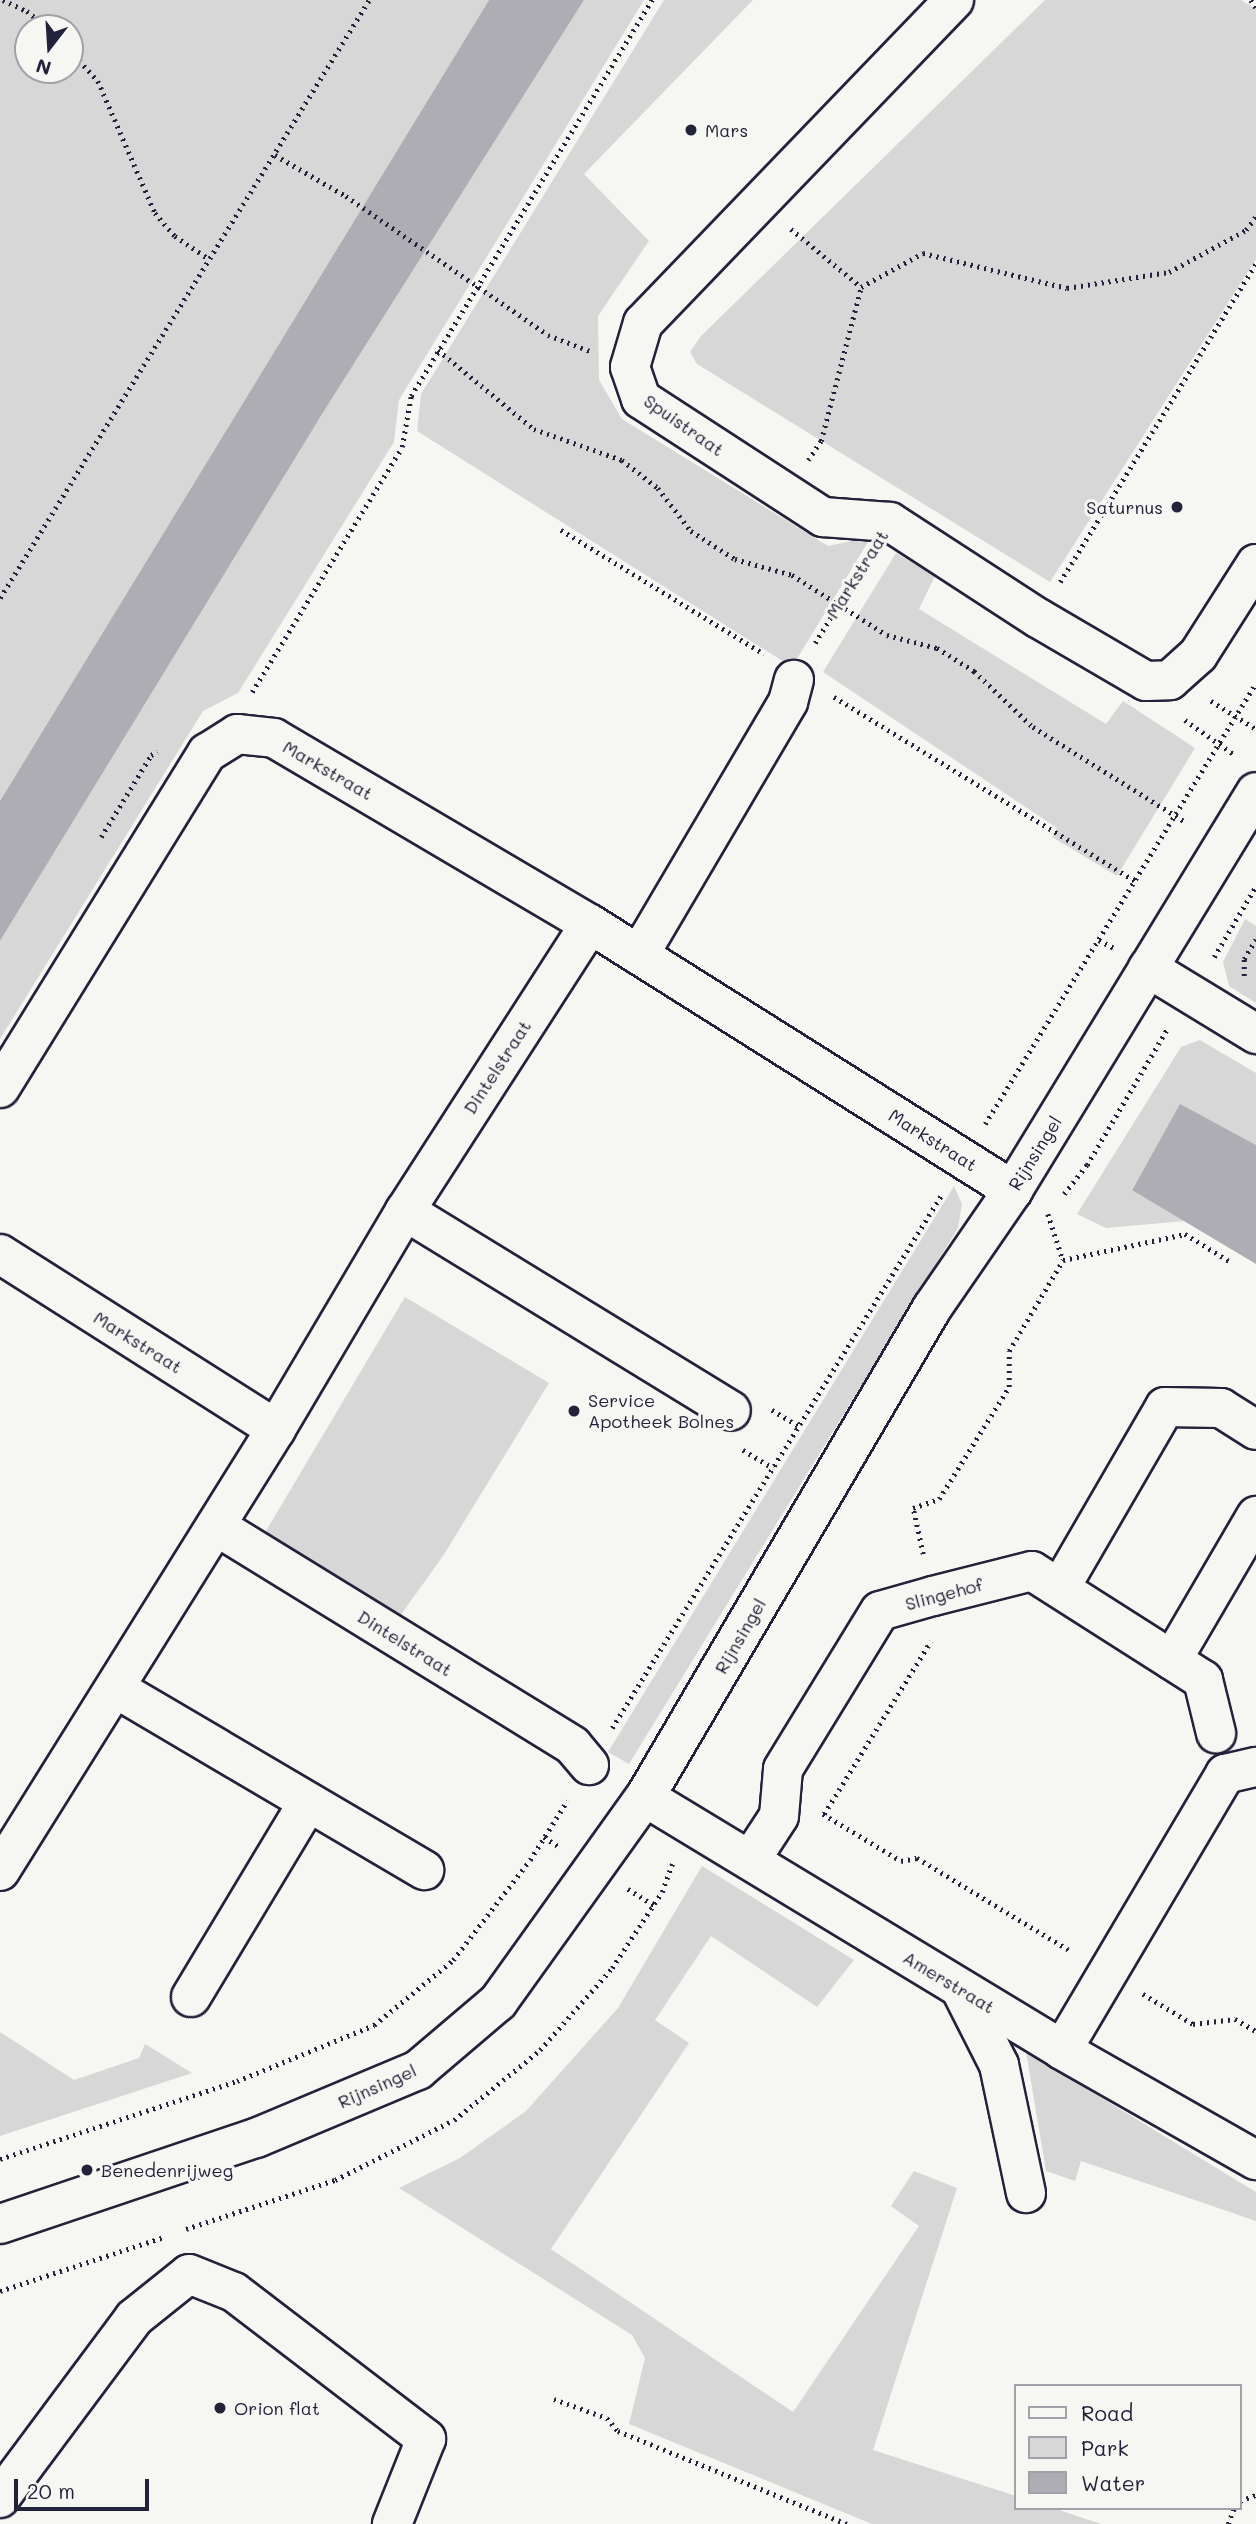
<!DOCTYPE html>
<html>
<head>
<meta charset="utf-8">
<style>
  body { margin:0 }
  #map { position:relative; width:1256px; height:2524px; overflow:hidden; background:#f6f6f2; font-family:Mali,sans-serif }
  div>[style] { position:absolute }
  .green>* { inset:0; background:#d7d7d7 }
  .water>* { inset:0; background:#adadb3 }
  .path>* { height:4.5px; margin-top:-2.25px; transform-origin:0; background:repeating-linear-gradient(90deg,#22223b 0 2px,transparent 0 7px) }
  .roads { filter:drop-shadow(2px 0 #22223b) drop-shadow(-2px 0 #22223b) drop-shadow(0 2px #22223b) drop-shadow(0 -2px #22223b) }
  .minor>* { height:38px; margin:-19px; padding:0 19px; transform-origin:19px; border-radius:19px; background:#f6f6f2 }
  .dots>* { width:19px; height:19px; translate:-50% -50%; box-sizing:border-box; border:4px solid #f6f6f2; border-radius:50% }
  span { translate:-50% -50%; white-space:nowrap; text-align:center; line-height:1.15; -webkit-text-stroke:6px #f6f6f2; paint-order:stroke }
  .poi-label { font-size:18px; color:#22223b }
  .left { translate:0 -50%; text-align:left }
  .right { translate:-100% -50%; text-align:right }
  .street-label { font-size:18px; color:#22223b }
  .legend { position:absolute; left:1014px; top:2384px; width:228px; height:126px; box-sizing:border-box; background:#f6f6f2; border:2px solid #a1a1a9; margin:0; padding:9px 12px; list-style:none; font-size:21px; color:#22223b }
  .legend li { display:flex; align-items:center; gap:14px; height:35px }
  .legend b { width:35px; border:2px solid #a1a1a9 }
  .north { position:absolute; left:14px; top:14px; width:70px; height:70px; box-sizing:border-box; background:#f6f6f2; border:2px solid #a1a1a9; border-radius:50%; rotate:197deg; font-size:19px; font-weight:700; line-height:28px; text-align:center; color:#22223b }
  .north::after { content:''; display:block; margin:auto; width:24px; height:32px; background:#22223b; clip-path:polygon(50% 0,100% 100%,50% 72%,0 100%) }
  .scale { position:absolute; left:14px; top:2479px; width:135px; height:32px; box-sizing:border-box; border:4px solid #22223b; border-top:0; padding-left:9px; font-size:21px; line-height:24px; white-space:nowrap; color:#22223b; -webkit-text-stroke:5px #f6f6f2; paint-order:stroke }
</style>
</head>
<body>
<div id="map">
  <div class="green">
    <i style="clip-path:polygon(evenodd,0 0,489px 0,0 801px,0 0,28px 28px,70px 28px,70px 70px,28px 70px,28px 28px)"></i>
    <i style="clip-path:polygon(584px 0,644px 0,399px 400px,394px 442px,238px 693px,203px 711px,0 1039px,0 941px,324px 411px)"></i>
    <i style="clip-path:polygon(664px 0,753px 0,584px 174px,649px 241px,598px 316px,599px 380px,622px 419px,828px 546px,871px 537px,792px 667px,417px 431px,421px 394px)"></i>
    <i style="clip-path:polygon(1045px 0,1241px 0,1256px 9px,1256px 259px,1050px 582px,697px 364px,690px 352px,701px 336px)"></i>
    <i style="clip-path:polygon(896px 553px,935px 576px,919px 609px,1106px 724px,1123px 701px,1195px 748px,1117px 876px,1052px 837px,1057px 828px,823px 672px)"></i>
    <i style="clip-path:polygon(1245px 919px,1256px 926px,1256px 1003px,1229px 986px,1223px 962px)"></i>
    <i style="clip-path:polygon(1200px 1040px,1256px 1073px,1256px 1145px,1180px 1105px,1132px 1189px,1185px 1221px,1106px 1228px,1077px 1214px,1181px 1047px)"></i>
    <i style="clip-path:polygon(954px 1186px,962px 1204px,958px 1228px,629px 1764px,608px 1752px)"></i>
    <i style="clip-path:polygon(405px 1297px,549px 1383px,443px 1556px,395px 1623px,260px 1541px)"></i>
    <i style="clip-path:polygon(702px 1866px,854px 1960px,817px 2007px,711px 1936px,655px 2020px,689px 2043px,551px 2249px,793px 2412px,919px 2226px,891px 2206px,914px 2171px,957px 2188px,873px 2450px,1016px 2496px,1016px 2508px,1053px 2508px,1101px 2524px,872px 2524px,629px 2424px,645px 2358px,632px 2335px,399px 2188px,460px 2158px,526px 2111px,618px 2008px)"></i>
    <i style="clip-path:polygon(0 2032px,74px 2080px,139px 2058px,145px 2044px,192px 2073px,0 2136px)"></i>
    <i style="clip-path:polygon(1026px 2052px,1256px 2192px,1256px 2221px,1081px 2161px,1075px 2181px,1046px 2171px)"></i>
  </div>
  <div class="water">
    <i style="clip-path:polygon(489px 0,584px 0,324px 411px,0 941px,0 801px)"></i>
    <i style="clip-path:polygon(1180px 1104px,1256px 1145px,1256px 1264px,1132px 1190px)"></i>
  </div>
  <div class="path">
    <i style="left:3px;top:0;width:26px;rotate:25deg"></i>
    <i style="left:27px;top:11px;width:26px;rotate:40deg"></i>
    <i style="left:1251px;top:0;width:9px;rotate:58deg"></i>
    <i style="left:70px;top:50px;width:42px;rotate:47.9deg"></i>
    <i style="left:98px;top:81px;width:144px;rotate:66.6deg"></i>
    <i style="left:155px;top:213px;width:30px;rotate:49deg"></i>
    <i style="left:175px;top:236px;width:40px;rotate:34deg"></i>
    <i style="left:275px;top:155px;width:82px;rotate:30deg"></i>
    <i style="left:346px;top:196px;width:245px;rotate:34.5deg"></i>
    <i style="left:548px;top:335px;width:45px;rotate:20.9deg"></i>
    <i style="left:791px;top:229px;width:91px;rotate:39.6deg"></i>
    <i style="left:861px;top:287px;width:71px;rotate:-28.7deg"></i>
    <i style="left:923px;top:253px;width:148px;rotate:13.7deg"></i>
    <i style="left:1067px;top:288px;width:103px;rotate:-8.9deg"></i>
    <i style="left:1169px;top:272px;width:88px;rotate:-28.6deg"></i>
    <i style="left:1246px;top:230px;width:17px;rotate:-54deg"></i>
    <i style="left:438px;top:350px;width:124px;rotate:39.5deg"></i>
    <i style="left:534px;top:429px;width:93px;rotate:19.4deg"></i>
    <i style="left:622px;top:460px;width:46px;rotate:37.9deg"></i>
    <i style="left:658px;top:488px;width:54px;rotate:52.5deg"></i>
    <i style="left:691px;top:531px;width:52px;rotate:32.5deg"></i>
    <i style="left:735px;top:559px;width:59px;rotate:15.7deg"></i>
    <i style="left:792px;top:575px;width:112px;rotate:32.3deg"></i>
    <i style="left:887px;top:635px;width:52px;rotate:14.6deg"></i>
    <i style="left:937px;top:648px;width:44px;rotate:31.9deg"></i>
    <i style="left:974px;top:671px;width:81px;rotate:43.5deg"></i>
    <i style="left:1033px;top:727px;width:181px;rotate:31.9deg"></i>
    <i style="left:808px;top:460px;width:23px;rotate:-56deg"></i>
    <i style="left:821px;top:441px;width:159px;rotate:-75.4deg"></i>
    <i style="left:561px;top:530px;width:238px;rotate:31.4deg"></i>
    <i style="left:1060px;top:582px;width:374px;rotate:-58.4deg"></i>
    <i style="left:0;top:598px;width:703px;rotate:-58.32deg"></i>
    <i style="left:815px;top:643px;width:96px;rotate:-58.6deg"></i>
    <i style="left:252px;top:692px;width:287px;rotate:-58.5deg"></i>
    <i style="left:402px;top:447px;width:52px;rotate:-80deg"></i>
    <i style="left:411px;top:396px;width:464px;rotate:-58.7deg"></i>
    <i style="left:834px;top:697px;width:353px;rotate:31.4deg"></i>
    <i style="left:1211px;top:701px;width:53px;rotate:31.9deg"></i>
    <i style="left:1185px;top:720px;width:61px;rotate:35deg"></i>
    <i style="left:101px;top:837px;width:96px;rotate:-58.6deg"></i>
    <i style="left:151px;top:755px;width:7px;rotate:-27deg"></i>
    <i style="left:1099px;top:940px;width:17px;rotate:28deg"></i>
    <i style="left:1214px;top:957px;width:82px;rotate:-59.4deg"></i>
    <i style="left:1244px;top:976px;width:17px;rotate:-90deg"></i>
    <i style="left:1244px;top:959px;width:23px;rotate:-59deg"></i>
    <i style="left:985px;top:1124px;width:518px;rotate:-58.43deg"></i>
    <i style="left:1064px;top:1194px;width:37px;rotate:-52deg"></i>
    <i style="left:1087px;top:1165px;width:158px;rotate:-59.5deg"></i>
    <i style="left:1048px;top:1214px;width:48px;rotate:71.9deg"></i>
    <i style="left:772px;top:1410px;width:31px;rotate:31deg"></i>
    <i style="left:743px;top:1450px;width:35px;rotate:31deg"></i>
    <i style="left:923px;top:1554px;width:47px;rotate:-102.3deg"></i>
    <i style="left:913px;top:1508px;width:28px;rotate:-19deg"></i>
    <i style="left:939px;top:1499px;width:132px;rotate:-58deg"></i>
    <i style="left:1009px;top:1387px;width:36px;rotate:-90deg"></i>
    <i style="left:1009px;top:1351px;width:106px;rotate:-59.3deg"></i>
    <i style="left:1063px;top:1260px;width:125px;rotate:-12deg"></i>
    <i style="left:1185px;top:1234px;width:52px;rotate:31.5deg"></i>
    <i style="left:612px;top:1728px;width:628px;rotate:-58.28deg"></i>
    <i style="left:823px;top:1814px;width:91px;rotate:31.1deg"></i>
    <i style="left:901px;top:1861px;width:16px;rotate:-11deg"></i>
    <i style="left:917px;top:1858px;width:181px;rotate:31.2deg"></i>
    <i style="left:824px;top:1814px;width:203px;rotate:-58.3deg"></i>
    <i style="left:544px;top:1837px;width:17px;rotate:33deg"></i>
    <i style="left:628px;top:1889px;width:31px;rotate:32deg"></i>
    <i style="left:1143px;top:1994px;width:58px;rotate:31deg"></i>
    <i style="left:1193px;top:2024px;width:42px;rotate:-6.8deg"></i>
    <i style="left:1235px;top:2019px;width:24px;rotate:30deg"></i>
    <i style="left:0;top:2159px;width:250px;rotate:-18.2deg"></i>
    <i style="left:237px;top:2081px;width:148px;rotate:-22.2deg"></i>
    <i style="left:374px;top:2025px;width:102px;rotate:-39.4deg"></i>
    <i style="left:453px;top:1960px;width:126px;rotate:-52.4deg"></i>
    <i style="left:530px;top:1860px;width:70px;rotate:-57.9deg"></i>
    <i style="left:186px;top:2229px;width:157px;rotate:-18.2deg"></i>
    <i style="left:335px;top:2180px;width:133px;rotate:-26.8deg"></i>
    <i style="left:454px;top:2120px;width:111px;rotate:-39.1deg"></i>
    <i style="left:540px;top:2050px;width:109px;rotate:-48.7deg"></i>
    <i style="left:612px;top:1968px;width:91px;rotate:-56.7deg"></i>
    <i style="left:662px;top:1892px;width:30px;rotate:-70deg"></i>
    <i style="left:0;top:2291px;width:173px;rotate:-18.2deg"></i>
    <i style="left:554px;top:2399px;width:56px;rotate:19.7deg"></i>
    <i style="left:607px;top:2418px;width:17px;rotate:50deg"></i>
    <i style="left:618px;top:2431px;width:247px;rotate:22.1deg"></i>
    <i style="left:1240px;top:2501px;width:17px;rotate:-21deg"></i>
    <i style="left:1228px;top:2524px;width:17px;rotate:-69deg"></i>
  </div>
  <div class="roads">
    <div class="minor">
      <i style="left:954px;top:0;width:448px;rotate:133.9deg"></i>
      <i style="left:643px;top:323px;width:46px;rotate:106.5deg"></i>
      <i style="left:630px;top:367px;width:34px;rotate:71deg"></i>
      <i style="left:641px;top:399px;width:217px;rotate:33deg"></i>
      <i style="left:823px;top:517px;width:67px;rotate:4.3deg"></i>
      <i style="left:890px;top:522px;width:176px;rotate:33deg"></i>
      <i style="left:1038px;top:618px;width:125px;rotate:30.3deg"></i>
      <i style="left:1146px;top:681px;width:24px;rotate:-2deg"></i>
      <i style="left:1170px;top:680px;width:38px;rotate:-42deg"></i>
      <i style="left:1198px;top:655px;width:108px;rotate:-57.5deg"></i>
      <i style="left:639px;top:955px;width:294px;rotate:-59.5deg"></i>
      <i style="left:788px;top:702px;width:23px;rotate:-75deg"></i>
      <i style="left:1148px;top:968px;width:127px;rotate:31.4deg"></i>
      <i style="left:0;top:1088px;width:394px;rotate:-58.3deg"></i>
      <i style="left:207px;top:753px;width:36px;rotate:-32deg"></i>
      <i style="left:237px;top:734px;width:37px;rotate:6deg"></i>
      <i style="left:274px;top:738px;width:367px;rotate:30.5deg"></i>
      <i style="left:590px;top:924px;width:500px;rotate:32.2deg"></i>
      <i style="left:405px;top:1211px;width:382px;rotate:31.5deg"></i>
      <i style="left:0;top:1254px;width:327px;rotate:32.4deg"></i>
      <i style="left:216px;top:1526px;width:419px;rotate:31.6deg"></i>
      <i style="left:573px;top:1746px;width:25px;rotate:50deg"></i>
      <i style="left:1060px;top:1588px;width:209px;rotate:-59.9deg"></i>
      <i style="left:1165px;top:1407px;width:56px;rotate:1deg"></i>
      <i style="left:1221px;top:1408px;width:41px;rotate:32.2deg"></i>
      <i style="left:1172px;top:1660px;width:167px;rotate:-59.7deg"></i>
      <i style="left:115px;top:1688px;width:359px;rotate:30.5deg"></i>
      <i style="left:645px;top:1797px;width:488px;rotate:31.2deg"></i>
      <i style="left:1062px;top:2050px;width:223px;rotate:29.6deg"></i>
      <i style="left:751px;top:1859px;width:51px;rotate:-56.9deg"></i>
      <i style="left:779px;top:1816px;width:47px;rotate:-85.1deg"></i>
      <i style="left:783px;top:1769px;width:185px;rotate:-58.5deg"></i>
      <i style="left:880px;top:1611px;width:55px;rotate:-15.8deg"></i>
      <i style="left:933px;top:1596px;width:102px;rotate:-14.2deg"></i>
      <i style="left:1032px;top:1571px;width:203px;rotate:32.5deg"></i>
      <i style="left:1203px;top:1680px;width:55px;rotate:76.2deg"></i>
      <i style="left:0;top:1871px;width:521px;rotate:-58.02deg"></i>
      <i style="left:276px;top:1429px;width:253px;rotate:-59.4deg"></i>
      <i style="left:405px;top:1211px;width:341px;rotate:-57.2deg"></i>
      <i style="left:961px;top:1990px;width:84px;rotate:63.1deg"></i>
      <i style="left:999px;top:2065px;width:131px;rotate:78.1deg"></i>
      <i style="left:191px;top:1997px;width:227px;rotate:-59deg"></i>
      <i style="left:1062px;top:2050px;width:321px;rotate:-59.4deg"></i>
      <i style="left:1225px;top:1774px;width:32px;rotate:-13deg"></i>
      <i style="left:0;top:2224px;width:270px;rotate:-18.6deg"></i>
      <i style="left:256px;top:2138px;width:176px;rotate:-22.8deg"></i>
      <i style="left:418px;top:2070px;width:105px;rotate:-40.4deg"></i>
      <i style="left:498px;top:2002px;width:252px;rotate:-54.4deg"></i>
      <i style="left:645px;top:1797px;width:567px;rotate:-59.59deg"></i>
      <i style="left:932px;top:1308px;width:143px;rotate:-55.5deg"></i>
      <i style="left:1013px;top:1190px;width:466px;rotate:-58.6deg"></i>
      <i style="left:0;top:2498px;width:224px;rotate:-53.3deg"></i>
      <i style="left:134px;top:2318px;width:70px;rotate:-38.7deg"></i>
      <i style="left:189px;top:2274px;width:48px;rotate:21.8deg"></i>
      <i style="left:234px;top:2292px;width:242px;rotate:37.4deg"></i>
      <i style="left:426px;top:2439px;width:92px;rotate:111.8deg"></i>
    </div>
  </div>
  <div class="dots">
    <i style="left:691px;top:130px;background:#22223b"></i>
    <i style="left:1177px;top:507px;background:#22223b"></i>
    <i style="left:574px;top:1411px;background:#22223b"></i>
    <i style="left:87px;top:2170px;background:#22223b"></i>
    <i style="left:220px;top:2408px;background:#22223b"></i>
  </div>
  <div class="poi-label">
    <span class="left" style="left:705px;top:130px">Mars</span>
    <span class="right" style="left:1163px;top:507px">Saturnus</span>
    <span class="left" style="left:588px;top:1411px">Service<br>Apotheek Bolnes</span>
    <span class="left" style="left:101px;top:2170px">Benedenrijweg</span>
    <span class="left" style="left:234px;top:2408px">Orion flat</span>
  </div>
  <div class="street-label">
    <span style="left:684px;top:425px;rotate:35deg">Spuistraat</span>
    <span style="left:857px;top:574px;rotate:-58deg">Markstraat</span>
    <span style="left:328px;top:770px;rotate:30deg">Markstraat</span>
    <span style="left:497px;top:1067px;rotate:-57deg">Dintelstraat</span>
    <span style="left:933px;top:1140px;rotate:32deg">Markstraat</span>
    <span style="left:1035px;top:1153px;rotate:-58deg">Rijnsingel</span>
    <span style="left:138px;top:1342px;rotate:32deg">Markstraat</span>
    <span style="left:944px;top:1594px;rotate:-15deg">Slingehof</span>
    <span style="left:740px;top:1636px;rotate:-60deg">Rijnsingel</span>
    <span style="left:405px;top:1643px;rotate:32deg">Dintelstraat</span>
    <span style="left:949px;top:1982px;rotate:31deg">Amerstraat</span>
    <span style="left:377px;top:2086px;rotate:-24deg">Rijnsingel</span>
  </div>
  <ul class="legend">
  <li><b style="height:9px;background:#f6f6f2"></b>Road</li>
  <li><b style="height:19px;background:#d7d7d7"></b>Park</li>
  <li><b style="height:19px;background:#adadb3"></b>Water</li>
  </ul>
  <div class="north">N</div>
  <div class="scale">20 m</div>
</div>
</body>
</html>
